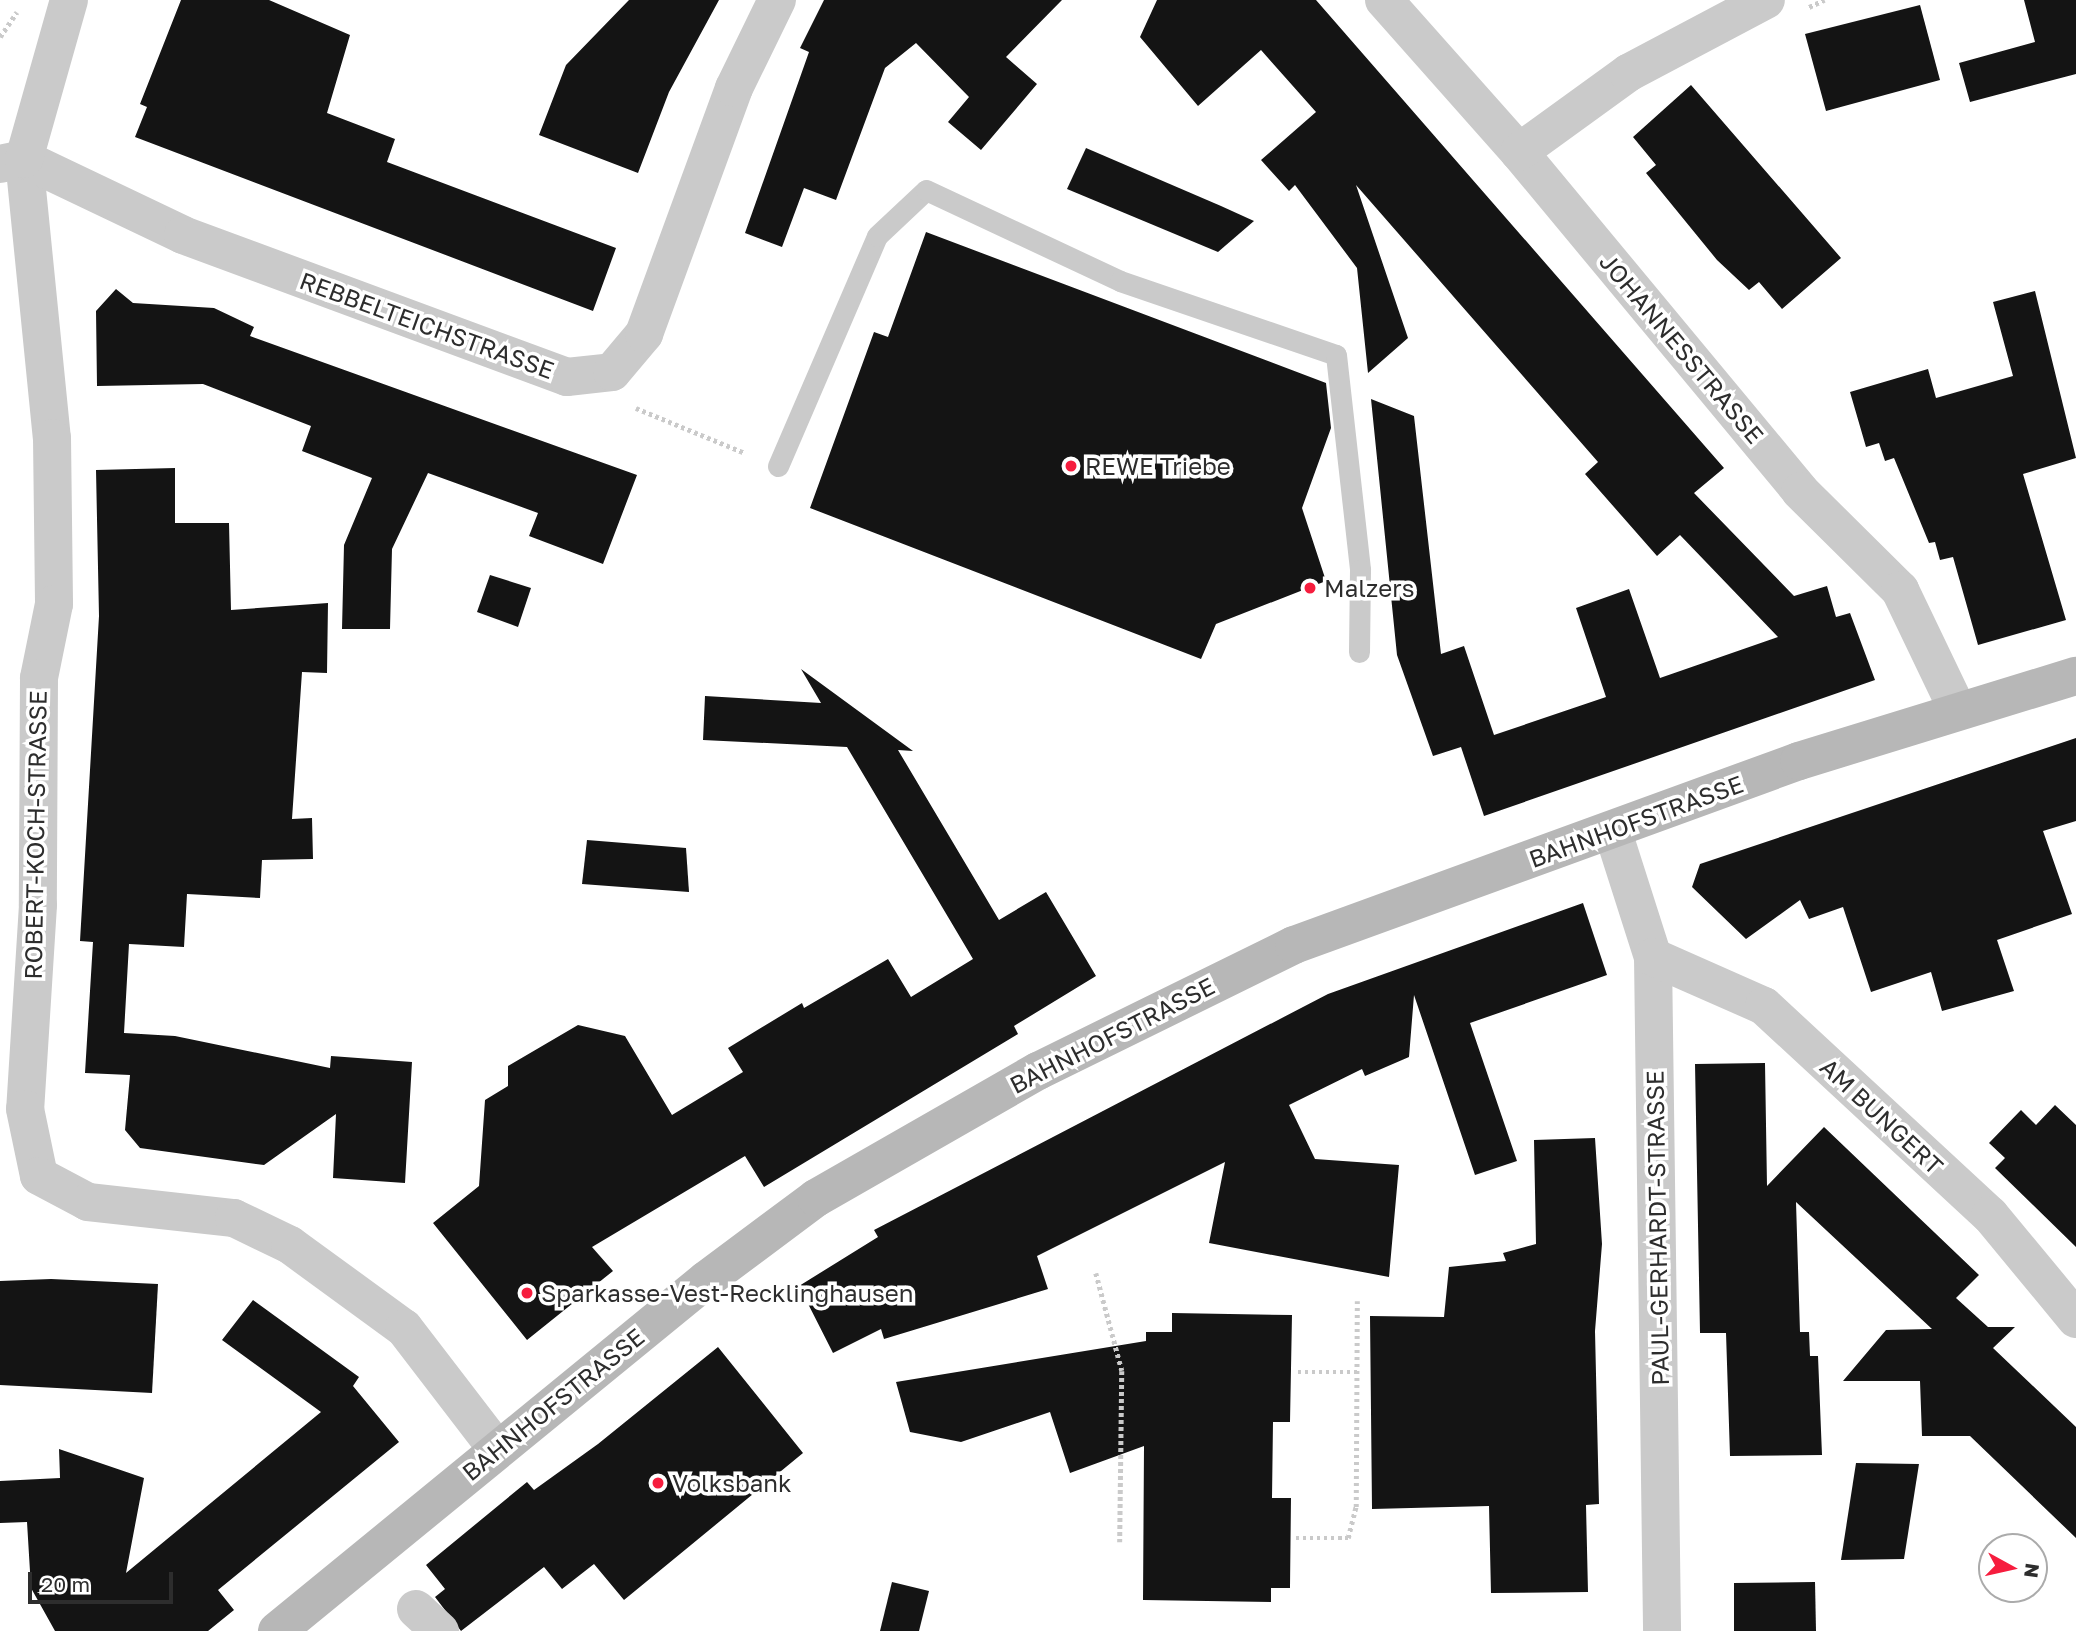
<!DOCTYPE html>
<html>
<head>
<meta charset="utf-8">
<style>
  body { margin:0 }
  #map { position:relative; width:2076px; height:1631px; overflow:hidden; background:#fff; font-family:"Golos Text",sans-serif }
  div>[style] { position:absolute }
  .building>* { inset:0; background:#141414 }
  .path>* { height:4.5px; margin-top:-2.25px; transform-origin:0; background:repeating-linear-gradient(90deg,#cacaca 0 3.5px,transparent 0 7px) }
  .lane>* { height:21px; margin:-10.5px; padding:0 10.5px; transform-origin:10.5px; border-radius:10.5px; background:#cacaca }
  .street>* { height:38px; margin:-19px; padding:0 19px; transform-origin:19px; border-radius:19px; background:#cacaca }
  .secondary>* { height:38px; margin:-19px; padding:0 19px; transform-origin:19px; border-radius:19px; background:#b7b7b7 }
  .dots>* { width:19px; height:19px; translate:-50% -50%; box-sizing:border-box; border:4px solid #fff; border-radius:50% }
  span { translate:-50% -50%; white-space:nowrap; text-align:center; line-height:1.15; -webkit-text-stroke:7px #fff; paint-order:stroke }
  .street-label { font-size:24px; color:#2d2d2d }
  .poi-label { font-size:24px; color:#2d2d2d }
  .left { translate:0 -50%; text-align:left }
  .north { position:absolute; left:1978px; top:1533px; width:70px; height:70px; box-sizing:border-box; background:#fff; border:2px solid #ababab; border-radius:50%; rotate:98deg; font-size:19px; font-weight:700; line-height:28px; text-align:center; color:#2d2d2d }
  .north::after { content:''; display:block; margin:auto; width:24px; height:32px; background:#f61d3e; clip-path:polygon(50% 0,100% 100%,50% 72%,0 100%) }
  .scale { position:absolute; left:28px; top:1572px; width:145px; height:32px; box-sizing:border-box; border:4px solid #2d2d2d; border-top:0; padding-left:9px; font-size:21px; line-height:24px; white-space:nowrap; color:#2d2d2d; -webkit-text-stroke:5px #fff; paint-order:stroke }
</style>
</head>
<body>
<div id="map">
  <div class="building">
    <i style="clip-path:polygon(181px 0,269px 0,350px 35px,327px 113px,395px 139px,387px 162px,616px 248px,593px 311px,135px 137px,147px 107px,140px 104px)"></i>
    <i style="clip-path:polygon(629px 0,719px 0,669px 92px,638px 173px,539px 135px,566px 65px)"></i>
    <i style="clip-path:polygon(824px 0,1062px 0,1006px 57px,1037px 84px,981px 150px,948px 122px,969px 97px,916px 43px,885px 68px,836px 200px,804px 188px,782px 247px,745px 233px,809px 52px,800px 48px)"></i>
    <i style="clip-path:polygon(1157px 0,1316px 0,1724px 468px,1694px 493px,1794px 596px,1827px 586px,1836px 617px,1850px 613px,1875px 680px,1484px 816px,1461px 747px,1433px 756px,1397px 655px,1371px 399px,1414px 416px,1441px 654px,1464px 646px,1494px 735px,1606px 697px,1576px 608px,1629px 589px,1660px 678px,1778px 637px,1680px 535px,1657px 556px,1585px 474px,1598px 462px,1356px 185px,1408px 338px,1368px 373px,1357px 268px,1295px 185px,1289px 191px,1261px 160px,1316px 112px,1261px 50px,1198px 106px,1140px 37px)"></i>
    <i style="clip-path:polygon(2024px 0,2076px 0,2076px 74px,1970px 102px,1959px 63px,2035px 42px)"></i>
    <i style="clip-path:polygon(1920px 5px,1940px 80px,1826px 111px,1805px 34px)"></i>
    <i style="clip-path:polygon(1691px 85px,1841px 258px,1782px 309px,1759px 282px,1749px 290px,1717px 260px,1646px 173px,1656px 165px,1633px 137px)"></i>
    <i style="clip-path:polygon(1086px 148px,1221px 206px,1254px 221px,1218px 252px,1067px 189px)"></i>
    <i style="clip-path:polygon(926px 232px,1326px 383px,1331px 428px,1302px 508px,1326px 581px,1216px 624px,1201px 659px,810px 508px,874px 332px,888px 337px)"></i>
    <i style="clip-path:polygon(116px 289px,133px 303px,214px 308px,254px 327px,250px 336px,637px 475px,603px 564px,529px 536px,538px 513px,428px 473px,392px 549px,390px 629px,342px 629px,344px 545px,372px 478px,302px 451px,311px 426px,203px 384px,97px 386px,96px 311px)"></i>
    <i style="clip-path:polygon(2035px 291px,2076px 458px,2023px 474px,2066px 620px,1978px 645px,1953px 557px,1940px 560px,1935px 542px,1929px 543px,1894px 458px,1885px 461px,1879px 443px,1866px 447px,1850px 392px,1928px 369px,1936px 398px,2013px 376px,1993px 302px)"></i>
    <i style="clip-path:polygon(175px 468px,175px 523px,229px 523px,231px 610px,328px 603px,327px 673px,302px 672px,292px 819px,312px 818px,313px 859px,262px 860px,260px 898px,187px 894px,184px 947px,129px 944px,124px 1033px,175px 1036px,330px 1068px,331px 1056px,412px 1062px,405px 1183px,333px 1178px,336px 1114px,264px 1165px,140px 1148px,125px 1130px,130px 1075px,85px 1073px,93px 942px,80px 941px,99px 616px,96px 470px)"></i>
    <i style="clip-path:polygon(490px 575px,531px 588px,518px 627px,477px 612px)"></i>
    <i style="clip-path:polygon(801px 669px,913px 751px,898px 750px,999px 920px,1046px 892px,1096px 976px,1014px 1026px,1018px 1034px,764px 1187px,745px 1156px,592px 1247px,613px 1271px,527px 1340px,433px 1223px,479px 1186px,485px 1100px,508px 1086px,508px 1066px,578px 1025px,625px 1036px,672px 1115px,743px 1072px,728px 1048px,802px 1003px,804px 1008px,888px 959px,911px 997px,973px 959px,847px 747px,703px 740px,705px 696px,821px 703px)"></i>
    <i style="clip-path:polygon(2076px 738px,2076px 821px,2043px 831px,2072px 914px,1997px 940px,2014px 991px,1942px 1011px,1931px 972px,1871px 992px,1843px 907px,1809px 919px,1800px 900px,1746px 939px,1692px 887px,1700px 864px)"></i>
    <i style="clip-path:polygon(587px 840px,686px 848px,689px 892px,582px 884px)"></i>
    <i style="clip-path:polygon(1583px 903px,1607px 975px,1470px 1023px,1517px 1161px,1475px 1175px,1414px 995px,1409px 1057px,1365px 1076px,1362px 1069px,1289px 1105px,1315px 1159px,1399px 1165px,1389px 1277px,1209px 1243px,1225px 1162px,1037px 1256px,1048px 1289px,884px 1339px,881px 1329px,833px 1353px,799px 1286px,878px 1237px,874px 1230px,1328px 994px)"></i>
    <i style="clip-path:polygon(1765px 1063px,1767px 1186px,1824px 1127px,1979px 1275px,1956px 1298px,1988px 1327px,2015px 1327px,1993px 1348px,2076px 1427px,2076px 1538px,1970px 1436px,1922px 1436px,1920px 1381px,1843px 1381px,1886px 1330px,1932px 1329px,1796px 1202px,1800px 1332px,1809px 1332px,1810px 1356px,1818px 1356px,1822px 1455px,1730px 1456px,1726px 1333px,1700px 1333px,1695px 1064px)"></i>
    <i style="clip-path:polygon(2055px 1105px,2076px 1125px,2076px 1247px,1995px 1168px,2005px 1158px,1989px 1143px,2021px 1110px,2036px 1125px)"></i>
    <i style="clip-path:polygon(1595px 1138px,1602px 1244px,1595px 1331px,1599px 1504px,1586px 1505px,1588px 1592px,1491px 1593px,1489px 1506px,1372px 1509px,1370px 1316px,1444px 1317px,1449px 1267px,1506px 1261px,1503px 1253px,1536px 1244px,1534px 1140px)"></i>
    <i style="clip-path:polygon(51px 1279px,158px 1284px,152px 1393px,0 1385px,0 1281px)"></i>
    <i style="clip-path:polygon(253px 1300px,359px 1377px,353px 1386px,399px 1442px,218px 1590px,234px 1610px,208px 1631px,55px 1631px,31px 1588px,27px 1522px,0 1523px,0 1481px,60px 1478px,59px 1449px,144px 1478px,126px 1573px,321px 1412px,222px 1340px)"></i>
    <i style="clip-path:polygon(1172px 1313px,1292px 1315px,1290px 1422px,1273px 1422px,1272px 1498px,1291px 1498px,1290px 1588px,1271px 1588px,1271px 1602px,1143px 1600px,1144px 1446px,1070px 1473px,1050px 1412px,961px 1442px,910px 1432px,896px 1382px,1146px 1341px,1146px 1332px,1172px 1332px)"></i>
    <i style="clip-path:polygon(718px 1347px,803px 1453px,624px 1600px,594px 1564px,562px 1589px,544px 1567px,461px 1631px,435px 1597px,445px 1589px,426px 1565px,527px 1482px,534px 1490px,598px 1444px)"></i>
    <i style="clip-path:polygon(1856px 1463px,1919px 1464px,1904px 1559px,1841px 1560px)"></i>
    <i style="clip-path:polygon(892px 1582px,929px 1591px,919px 1631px,880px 1631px)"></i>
    <i style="clip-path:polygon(1815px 1582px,1816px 1631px,1734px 1631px,1734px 1583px)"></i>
  </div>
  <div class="path">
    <i style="left:1809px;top:7px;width:17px;rotate:-25deg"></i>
    <i style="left:0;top:37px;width:30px;rotate:-56deg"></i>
    <i style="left:636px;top:408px;width:118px;rotate:22.4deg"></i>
    <i style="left:1096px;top:1273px;width:101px;rotate:75.1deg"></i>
    <i style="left:1122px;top:1371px;width:171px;rotate:90.7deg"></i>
    <i style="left:1298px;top:1372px;width:59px"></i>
    <i style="left:1296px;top:1538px;width:52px"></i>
    <i style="left:1348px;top:1538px;width:32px;rotate:-76deg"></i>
    <i style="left:1356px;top:1507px;width:206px;rotate:-89.7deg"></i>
  </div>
  <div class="lane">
    <i style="left:778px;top:466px;width:250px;rotate:-66.7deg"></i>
    <i style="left:877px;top:236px;width:67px;rotate:-43.2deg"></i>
    <i style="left:926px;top:190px;width:214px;rotate:25.1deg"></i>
    <i style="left:1120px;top:281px;width:228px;rotate:18.9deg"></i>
    <i style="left:1336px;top:355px;width:216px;rotate:83.6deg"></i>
    <i style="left:1360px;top:570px;width:82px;rotate:90.7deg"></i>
  </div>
  <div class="street">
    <i style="left:1384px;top:0;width:203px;rotate:48.4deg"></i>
    <i style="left:1519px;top:152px;width:440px;rotate:50.3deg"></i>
    <i style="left:1800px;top:491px;width:141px;rotate:44.7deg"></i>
    <i style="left:1900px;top:590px;width:132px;rotate:64.4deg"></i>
    <i style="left:1519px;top:152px;width:135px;rotate:-35.9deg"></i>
    <i style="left:1628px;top:73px;width:156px;rotate:-27.9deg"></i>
    <i style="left:24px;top:159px;width:280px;rotate:84.3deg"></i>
    <i style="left:52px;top:438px;width:166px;rotate:89.3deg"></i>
    <i style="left:54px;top:604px;width:76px;rotate:101.5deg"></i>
    <i style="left:39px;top:678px;width:227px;rotate:90.3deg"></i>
    <i style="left:38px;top:905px;width:204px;rotate:93.6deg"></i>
    <i style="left:25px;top:1109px;width:68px;rotate:78.2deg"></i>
    <i style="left:39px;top:1176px;width:55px;rotate:28deg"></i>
    <i style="left:88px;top:1202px;width:147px;rotate:6.3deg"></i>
    <i style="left:234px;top:1218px;width:62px;rotate:25.7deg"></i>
    <i style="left:290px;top:1245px;width:141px;rotate:36.1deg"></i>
    <i style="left:404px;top:1328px;width:153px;rotate:52.5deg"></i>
    <i style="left:24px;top:159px;width:176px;rotate:25.5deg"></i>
    <i style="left:183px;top:235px;width:409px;rotate:20.3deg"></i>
    <i style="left:567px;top:377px;width:45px;rotate:-6.3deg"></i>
    <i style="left:612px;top:372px;width:50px;rotate:-49.9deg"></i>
    <i style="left:644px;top:334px;width:262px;rotate:-69.9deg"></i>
    <i style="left:734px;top:88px;width:98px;rotate:-64deg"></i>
    <i style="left:0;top:164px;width:25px;rotate:-12deg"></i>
    <i style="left:24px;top:159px;width:165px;rotate:-74.2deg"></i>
    <i style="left:1613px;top:832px;width:131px;rotate:72.3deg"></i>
    <i style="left:1653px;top:957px;width:674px;rotate:89.23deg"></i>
    <i style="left:1653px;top:957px;width:121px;rotate:23.8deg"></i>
    <i style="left:1764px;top:1006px;width:308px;rotate:42.8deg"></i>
    <i style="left:1990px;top:1215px;width:135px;rotate:50.4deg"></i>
    <i style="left:416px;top:1609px;width:33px;rotate:43deg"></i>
  </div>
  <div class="secondary">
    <i style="left:277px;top:1631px;width:554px;rotate:-39.29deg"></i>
    <i style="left:706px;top:1280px;width:137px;rotate:-36.7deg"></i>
    <i style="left:816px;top:1198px;width:256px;rotate:-29.8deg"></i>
    <i style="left:1038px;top:1071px;width:285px;rotate:-26.2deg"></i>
    <i style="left:1294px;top:945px;width:537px;rotate:-20.02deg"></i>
    <i style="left:1799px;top:761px;width:290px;rotate:-17.1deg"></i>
  </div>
  <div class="dots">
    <i style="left:1071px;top:466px;background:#f61d3e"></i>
    <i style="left:1310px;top:588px;background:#f61d3e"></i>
    <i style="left:527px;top:1293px;background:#f61d3e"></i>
    <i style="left:658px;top:1483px;background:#f61d3e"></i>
  </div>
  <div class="street-label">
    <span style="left:427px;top:325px;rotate:20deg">REBBELTEICHSTRASSE</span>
    <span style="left:1682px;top:348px;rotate:50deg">JOHANNESSTRASSE</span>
    <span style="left:1636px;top:821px;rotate:-20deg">BAHNHOFSTRASSE</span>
    <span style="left:35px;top:835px;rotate:-89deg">ROBERT-KOCH-STRASSE</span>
    <span style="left:1112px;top:1035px;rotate:-27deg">BAHNHOFSTRASSE</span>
    <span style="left:1882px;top:1116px;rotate:43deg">AM BUNGERT</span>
    <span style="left:1657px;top:1228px;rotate:-91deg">PAUL-GERHARDT-STRASSE</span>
    <span style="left:553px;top:1404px;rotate:-39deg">BAHNHOFSTRASSE</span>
  </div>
  <div class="poi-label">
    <span class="left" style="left:1085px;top:466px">REWE Triebe</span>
    <span class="left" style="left:1324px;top:588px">Malzers</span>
    <span class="left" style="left:541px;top:1293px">Sparkasse-Vest-Recklinghausen</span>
    <span class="left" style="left:672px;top:1483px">Volksbank</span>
  </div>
  <div class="north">N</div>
  <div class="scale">20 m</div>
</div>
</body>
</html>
